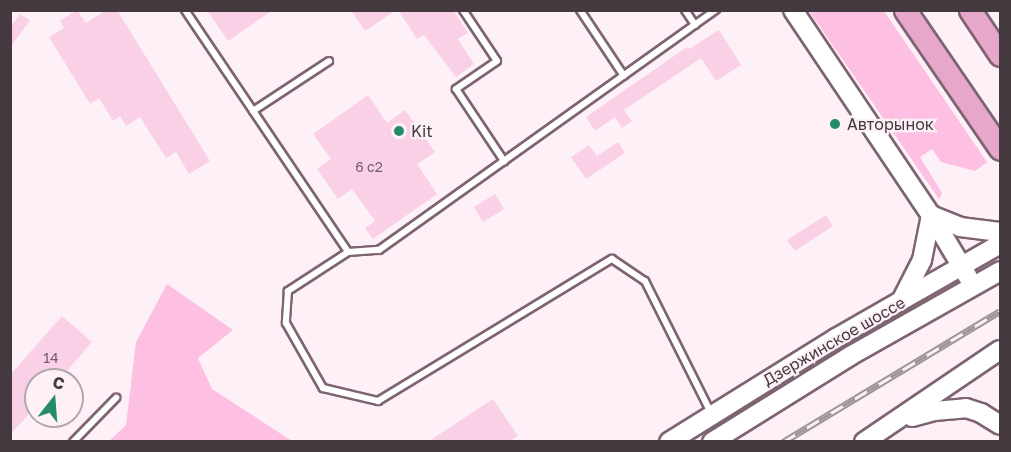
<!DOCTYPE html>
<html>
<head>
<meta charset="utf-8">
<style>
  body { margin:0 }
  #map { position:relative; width:1011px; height:452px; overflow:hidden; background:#fdf1f7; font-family:"Golos Text",sans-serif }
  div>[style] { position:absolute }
  .green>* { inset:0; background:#fec0e2 }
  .building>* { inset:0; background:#f9d0e6 }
  .roads { filter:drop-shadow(2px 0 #7e6472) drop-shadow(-2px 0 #7e6472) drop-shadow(0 2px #7e6472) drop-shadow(0 -2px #7e6472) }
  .service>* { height:6px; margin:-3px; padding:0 3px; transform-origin:3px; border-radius:3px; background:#fff }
  .secondary>* { height:18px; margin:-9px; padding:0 9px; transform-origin:9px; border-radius:9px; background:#fff }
  .trunk>* { height:21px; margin:-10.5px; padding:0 10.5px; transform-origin:10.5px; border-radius:10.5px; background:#e6a7cb }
  .rail>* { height:7px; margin-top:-3.5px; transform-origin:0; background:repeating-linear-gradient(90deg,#fdf1f7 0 14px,#a0959b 0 28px); box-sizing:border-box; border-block:2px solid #a0959b }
  .dots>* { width:16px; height:16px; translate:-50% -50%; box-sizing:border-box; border:3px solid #fdf1f7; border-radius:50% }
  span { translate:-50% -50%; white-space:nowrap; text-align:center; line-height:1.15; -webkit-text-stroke:4.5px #fdf1f7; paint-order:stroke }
  .number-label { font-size:14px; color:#715f69 }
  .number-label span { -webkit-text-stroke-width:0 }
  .poi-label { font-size:16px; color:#44393f }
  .left { translate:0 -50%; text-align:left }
  .street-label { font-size:16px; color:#44393f }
  .frame { position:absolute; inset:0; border:12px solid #44393f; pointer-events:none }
  .north { position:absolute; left:24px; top:368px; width:60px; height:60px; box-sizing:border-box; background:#fdf1f7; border:2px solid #b3a7ad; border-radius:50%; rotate:17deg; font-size:16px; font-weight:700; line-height:24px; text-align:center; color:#44393f }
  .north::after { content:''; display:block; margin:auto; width:21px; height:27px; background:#258c68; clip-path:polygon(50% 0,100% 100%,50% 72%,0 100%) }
</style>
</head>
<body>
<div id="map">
  <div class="green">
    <i style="clip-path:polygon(809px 11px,884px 11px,987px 162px,975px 171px,941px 162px,932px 149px,920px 157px,942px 193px,939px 199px)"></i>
    <i style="clip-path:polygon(167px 284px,233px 330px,198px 358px,212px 389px,292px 441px,109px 441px,126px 425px,136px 342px)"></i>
  </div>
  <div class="building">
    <i style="clip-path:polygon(77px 10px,86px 23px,106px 10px,117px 10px,210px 161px,189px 174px,176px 152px,166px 158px,140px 117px,126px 126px,120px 116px,113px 121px,99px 98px,90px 104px,49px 37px,64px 28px,60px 21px)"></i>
    <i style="clip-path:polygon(207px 10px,273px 10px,228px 41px)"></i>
    <i style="clip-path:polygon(351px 10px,396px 10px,365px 31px)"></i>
    <i style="clip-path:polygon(398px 10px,453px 10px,468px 33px,458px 39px,474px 64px,456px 77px,424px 35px,417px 39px)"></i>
    <i style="clip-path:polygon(20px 14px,30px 20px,10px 48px,10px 27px)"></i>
    <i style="clip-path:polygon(719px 30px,741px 65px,716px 81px,701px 58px,624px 110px,632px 121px,622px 128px,615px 117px,595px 131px,586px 117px,687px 47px,689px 49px)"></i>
    <i style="clip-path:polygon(368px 95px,387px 123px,405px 110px,435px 152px,417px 164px,437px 194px,373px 239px,365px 228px,375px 221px,352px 189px,338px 199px,317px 169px,331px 159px,313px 134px)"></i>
    <i style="clip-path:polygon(618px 142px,625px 153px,586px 179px,571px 157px,589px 145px,597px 156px)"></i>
    <i style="clip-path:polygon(495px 194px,504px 209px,483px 222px,474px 207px)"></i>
    <i style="clip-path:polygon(826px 215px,833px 226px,795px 251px,787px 240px)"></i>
    <i style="clip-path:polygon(62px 316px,92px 342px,59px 380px,36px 380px,36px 406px,10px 435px,10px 375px)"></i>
    <i style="clip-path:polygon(493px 399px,518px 436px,509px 441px,429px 441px)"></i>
  </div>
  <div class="roads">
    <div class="service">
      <i style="left:185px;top:10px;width:292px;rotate:56deg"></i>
      <i style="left:348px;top:252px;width:31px;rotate:-4deg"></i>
      <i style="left:379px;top:250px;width:414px;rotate:-35.5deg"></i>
      <i style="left:463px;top:10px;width:61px;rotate:56.3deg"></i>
      <i style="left:497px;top:61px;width:50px;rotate:145.7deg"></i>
      <i style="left:456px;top:89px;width:87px;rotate:56.3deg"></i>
      <i style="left:580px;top:10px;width:79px;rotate:56.3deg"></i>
      <i style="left:685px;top:10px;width:18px;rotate:56deg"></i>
      <i style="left:253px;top:111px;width:91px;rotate:-33.3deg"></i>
      <i style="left:348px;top:252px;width:72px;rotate:147deg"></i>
      <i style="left:288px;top:291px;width:32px;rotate:94deg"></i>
      <i style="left:286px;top:323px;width:75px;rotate:60.4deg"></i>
      <i style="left:323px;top:388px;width:57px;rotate:13.3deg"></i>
      <i style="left:378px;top:401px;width:274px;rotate:-31.3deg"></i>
      <i style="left:612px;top:259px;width:40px;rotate:34deg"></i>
      <i style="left:645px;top:281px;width:148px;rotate:63.4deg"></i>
      <i style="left:73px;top:442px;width:62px;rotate:-45.7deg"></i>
    </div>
    <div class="secondary">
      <i style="left:793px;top:10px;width:247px;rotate:56.1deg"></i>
      <i style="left:931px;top:215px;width:72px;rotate:59.2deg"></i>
      <i style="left:931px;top:215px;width:31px;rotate:22deg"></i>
      <i style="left:960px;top:227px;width:40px;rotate:7.1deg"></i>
      <i style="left:901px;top:301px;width:46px;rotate:-62.9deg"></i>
      <i style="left:922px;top:260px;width:46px;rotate:-78.7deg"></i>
      <i style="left:912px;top:417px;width:23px;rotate:-15deg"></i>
      <i style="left:934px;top:411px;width:32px;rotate:-5deg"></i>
      <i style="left:966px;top:408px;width:16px;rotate:18deg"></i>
      <i style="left:981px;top:413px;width:22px;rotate:32deg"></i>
      <i style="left:669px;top:442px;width:197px;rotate:-31.9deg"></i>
      <i style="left:836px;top:338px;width:189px;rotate:-29.8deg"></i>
      <i style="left:712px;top:442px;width:163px;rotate:-31.9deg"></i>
      <i style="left:850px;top:356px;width:172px;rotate:-29.5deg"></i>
      <i style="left:864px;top:442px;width:164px;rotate:-34.1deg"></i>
    </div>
    <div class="trunk">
      <i style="left:905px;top:10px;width:168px;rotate:55.6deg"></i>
      <i style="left:970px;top:10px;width:54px;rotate:56.3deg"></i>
    </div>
  </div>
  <div class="rail">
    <i style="left:783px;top:442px;width:253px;rotate:-31.1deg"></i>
  </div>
  <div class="dots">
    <i style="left:835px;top:124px;background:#258c68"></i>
    <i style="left:399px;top:131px;background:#258c68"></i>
  </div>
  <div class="number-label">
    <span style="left:369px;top:167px">6 с2</span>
    <span style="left:51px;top:358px">14</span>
  </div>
  <div class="poi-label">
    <span class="left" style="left:847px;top:124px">Авторынок</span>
    <span class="left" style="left:411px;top:131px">Kit</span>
  </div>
  <div class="street-label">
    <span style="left:834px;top:341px;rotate:-30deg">Дзержинское шоссе</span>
  </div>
  <div class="frame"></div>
  <div class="north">С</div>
</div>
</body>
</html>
